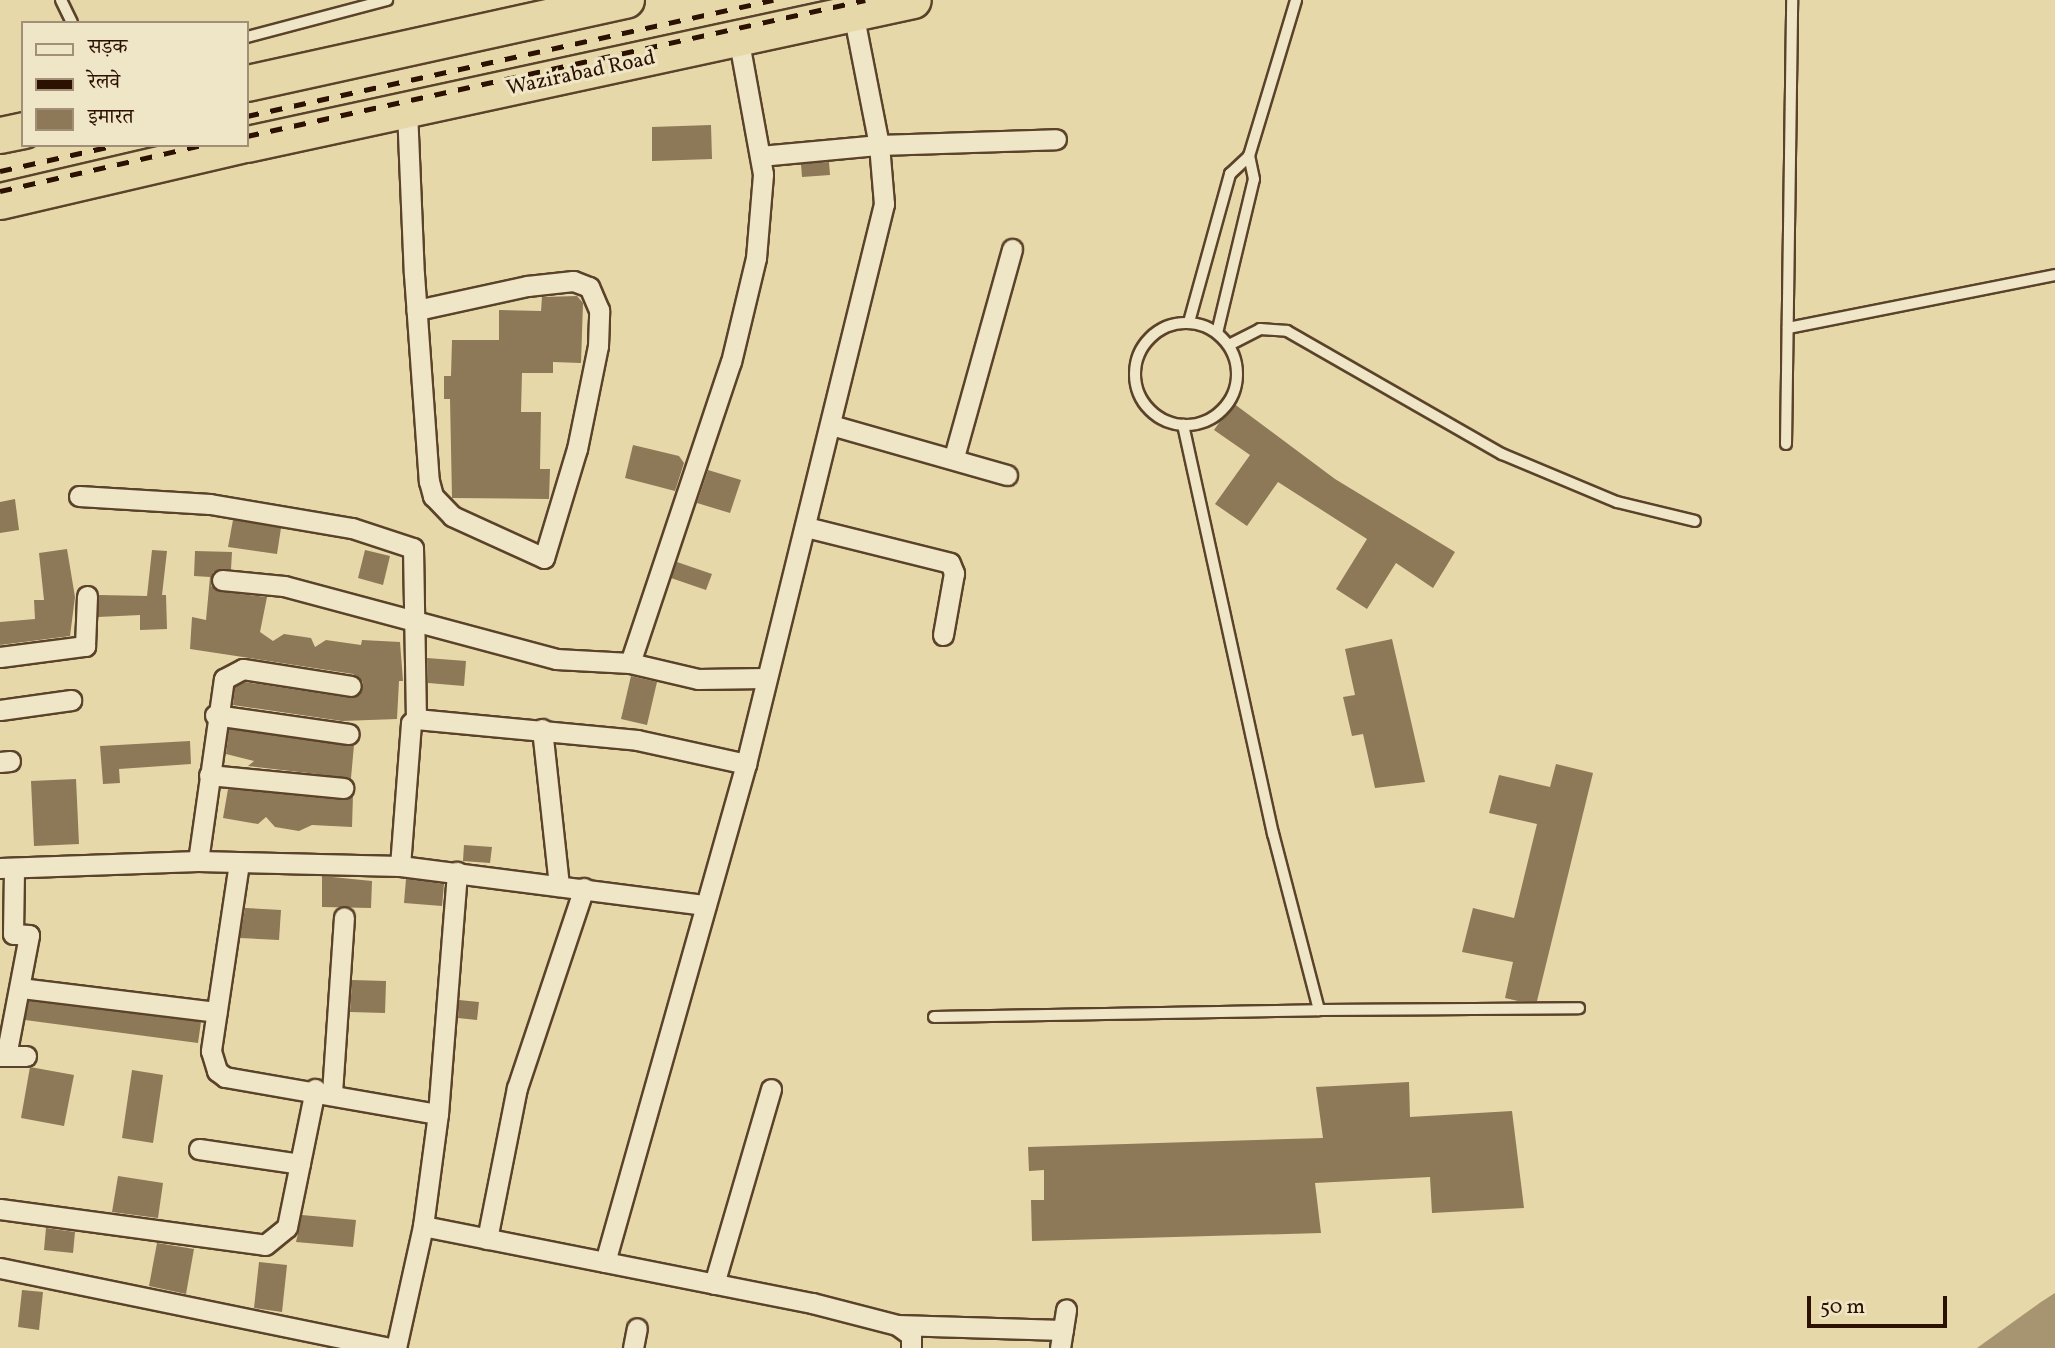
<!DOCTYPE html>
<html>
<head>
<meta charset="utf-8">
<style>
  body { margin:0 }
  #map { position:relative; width:2055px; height:1348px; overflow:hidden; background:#e7d8a9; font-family:Vollkorn,"Noto Serif Devanagari",serif }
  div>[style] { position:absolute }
  .water>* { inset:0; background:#a79470 }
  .building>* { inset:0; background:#8d7858 }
  .roads { filter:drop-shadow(2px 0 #5b422a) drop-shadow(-2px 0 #5b422a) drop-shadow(0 2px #5b422a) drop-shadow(0 -2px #5b422a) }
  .lane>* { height:10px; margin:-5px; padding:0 5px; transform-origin:5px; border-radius:5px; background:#efe6c7 }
  .lane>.ring { margin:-5px; padding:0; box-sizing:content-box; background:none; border:10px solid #efe6c7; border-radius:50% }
  .street>* { height:19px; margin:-9.5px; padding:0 9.5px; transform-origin:9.5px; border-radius:9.5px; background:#efe6c7 }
  .highway>* { height:35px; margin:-17.5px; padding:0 17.5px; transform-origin:17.5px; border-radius:17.5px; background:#e7d8a9 }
  .rail>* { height:5px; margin-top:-2.5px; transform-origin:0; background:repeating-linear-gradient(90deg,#2c1000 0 12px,transparent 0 24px) }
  span { translate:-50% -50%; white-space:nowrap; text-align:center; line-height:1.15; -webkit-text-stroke:6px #efe6c7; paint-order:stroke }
  .street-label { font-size:21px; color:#2c1000 }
  .legend { position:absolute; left:21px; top:21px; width:228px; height:126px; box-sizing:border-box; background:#efe6c7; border:2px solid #a19077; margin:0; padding:9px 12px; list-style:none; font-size:21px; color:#2c1000 }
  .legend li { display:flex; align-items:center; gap:14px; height:35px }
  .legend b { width:35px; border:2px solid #a19077 }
  .scale { position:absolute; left:1807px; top:1296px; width:140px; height:32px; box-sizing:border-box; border:4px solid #2c1000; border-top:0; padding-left:9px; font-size:21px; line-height:24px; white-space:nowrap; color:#2c1000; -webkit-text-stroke:5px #efe6c7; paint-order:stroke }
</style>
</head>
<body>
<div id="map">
  <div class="water">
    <i style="clip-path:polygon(2055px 1293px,2055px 1348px,1977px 1348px,2041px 1302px)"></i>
  </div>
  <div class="building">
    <i style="clip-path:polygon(711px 125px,712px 159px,652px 161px,652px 127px)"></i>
    <i style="clip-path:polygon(829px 162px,830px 175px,802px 177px,801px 164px)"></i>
    <i style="clip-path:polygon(577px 296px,583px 303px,581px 363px,553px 362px,553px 373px,522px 373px,521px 412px,541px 412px,540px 469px,550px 469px,549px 499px,452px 498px,450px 399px,444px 399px,444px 376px,451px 376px,452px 340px,499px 340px,499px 310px,541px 311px,542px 297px)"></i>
    <i style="clip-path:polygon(1233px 403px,1335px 479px,1455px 552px,1433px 588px,1396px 563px,1367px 609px,1336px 589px,1367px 539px,1278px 482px,1247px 526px,1215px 504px,1250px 455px,1214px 430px)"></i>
    <i style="clip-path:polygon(633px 445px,679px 456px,684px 463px,675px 491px,625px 478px)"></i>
    <i style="clip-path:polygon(708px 470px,741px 480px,730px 513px,697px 503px)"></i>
    <i style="clip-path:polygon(15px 499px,19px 530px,0 533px,0 502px)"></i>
    <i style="clip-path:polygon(233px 520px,281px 528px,277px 554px,228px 547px)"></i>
    <i style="clip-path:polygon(67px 549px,75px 597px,70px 636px,0 645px,0 622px,35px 619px,34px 600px,44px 600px,39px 553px)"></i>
    <i style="clip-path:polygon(152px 550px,167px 551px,162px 595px,166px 595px,167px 629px,140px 630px,140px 615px,98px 617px,99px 595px,147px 596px)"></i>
    <i style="clip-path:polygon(365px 550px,390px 556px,383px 585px,358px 578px)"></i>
    <i style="clip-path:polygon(195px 551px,232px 552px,231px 569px,213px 572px,211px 586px,221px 592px,267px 597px,260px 632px,273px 641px,284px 634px,311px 638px,315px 647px,326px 640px,361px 645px,362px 640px,400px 642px,403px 681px,399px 681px,397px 719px,342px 721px,233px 705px,235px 687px,245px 682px,350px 698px,361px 693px,363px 682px,353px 674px,190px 649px,192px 617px,206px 620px,210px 577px,194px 576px)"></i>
    <i style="clip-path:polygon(677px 562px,712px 574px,706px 590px,671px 578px)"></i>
    <i style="clip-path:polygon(1392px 639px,1425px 782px,1375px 788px,1363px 734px,1352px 736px,1343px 697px,1355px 695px,1345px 649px)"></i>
    <i style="clip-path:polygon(427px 658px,466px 661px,464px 686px,428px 683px)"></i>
    <i style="clip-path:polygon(631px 676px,657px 682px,647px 725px,621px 719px)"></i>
    <i style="clip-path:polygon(229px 729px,354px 745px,351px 778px,248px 766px,254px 761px,226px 754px)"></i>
    <i style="clip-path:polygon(190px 741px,191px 764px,119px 769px,120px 783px,103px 784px,100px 746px)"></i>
    <i style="clip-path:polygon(1556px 764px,1593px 773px,1537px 1001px,1518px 1001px,1505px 998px,1513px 962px,1462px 952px,1473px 908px,1514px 918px,1537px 824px,1489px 813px,1499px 775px,1550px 787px)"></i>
    <i style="clip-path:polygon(76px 779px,79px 844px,34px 846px,31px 781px)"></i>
    <i style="clip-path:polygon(228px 789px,342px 800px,353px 795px,352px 827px,312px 825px,299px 831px,275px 827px,266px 817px,258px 824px,223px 818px)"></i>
    <i style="clip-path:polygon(464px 845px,492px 847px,490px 863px,463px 861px)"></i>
    <i style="clip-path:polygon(322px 876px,372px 881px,371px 908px,322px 907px)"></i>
    <i style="clip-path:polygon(406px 879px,444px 884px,442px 906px,404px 903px)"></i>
    <i style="clip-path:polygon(245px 908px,281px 910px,279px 940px,240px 938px)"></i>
    <i style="clip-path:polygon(352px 980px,386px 981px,385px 1013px,350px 1012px)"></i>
    <i style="clip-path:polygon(459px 1000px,479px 1002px,477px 1020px,458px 1018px)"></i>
    <i style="clip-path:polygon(29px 1001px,201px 1022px,198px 1043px,25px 1020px)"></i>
    <i style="clip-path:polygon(30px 1067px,74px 1075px,64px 1126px,21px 1118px)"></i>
    <i style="clip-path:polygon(132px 1070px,163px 1075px,153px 1143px,122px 1138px)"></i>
    <i style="clip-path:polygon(1409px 1082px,1410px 1117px,1512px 1111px,1524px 1208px,1432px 1213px,1430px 1177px,1315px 1183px,1321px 1233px,1032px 1241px,1031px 1200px,1044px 1200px,1044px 1170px,1029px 1171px,1028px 1147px,1323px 1138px,1316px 1087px)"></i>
    <i style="clip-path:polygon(118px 1176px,163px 1183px,158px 1218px,112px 1212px)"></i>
    <i style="clip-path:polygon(302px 1215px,356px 1220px,353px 1247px,296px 1242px)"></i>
    <i style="clip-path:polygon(46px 1228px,75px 1232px,73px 1253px,44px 1250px)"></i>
    <i style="clip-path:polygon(157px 1243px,194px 1249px,186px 1294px,149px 1286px)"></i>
    <i style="clip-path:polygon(259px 1262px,287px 1265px,282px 1312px,254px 1308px)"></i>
    <i style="clip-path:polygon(22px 1290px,43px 1292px,39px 1330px,18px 1327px)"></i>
  </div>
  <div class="roads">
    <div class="lane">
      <i style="left:61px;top:0;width:25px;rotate:64deg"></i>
      <i style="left:247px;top:37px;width:145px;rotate:-14.8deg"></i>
      <i style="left:1189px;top:322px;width:154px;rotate:-74.5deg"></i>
      <i style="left:1230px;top:174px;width:26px;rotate:-43deg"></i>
      <i class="ring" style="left:1135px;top:323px;width:92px;height:92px"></i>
      <i style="left:1788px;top:328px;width:272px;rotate:-11.2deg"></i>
      <i style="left:1217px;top:333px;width:158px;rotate:-76.5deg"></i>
      <i style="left:1254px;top:179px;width:24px;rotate:-102deg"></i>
      <i style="left:1249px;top:156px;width:163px;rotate:-73.2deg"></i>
      <i style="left:1229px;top:345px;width:35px;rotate:-27deg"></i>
      <i style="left:1260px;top:329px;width:27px;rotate:4deg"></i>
      <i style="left:1287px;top:331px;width:248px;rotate:29.8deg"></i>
      <i style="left:1502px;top:454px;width:125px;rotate:22.7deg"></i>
      <i style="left:1617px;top:502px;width:80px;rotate:13.7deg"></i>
      <i style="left:1786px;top:444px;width:444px;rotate:-89.2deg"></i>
      <i style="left:1319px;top:1010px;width:260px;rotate:-0.4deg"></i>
      <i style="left:934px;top:1017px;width:385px;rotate:-1deg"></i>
      <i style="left:1319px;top:1010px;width:182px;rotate:-104.6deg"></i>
      <i style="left:1273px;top:834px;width:419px;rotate:-102.4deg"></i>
    </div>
    <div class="street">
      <i style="left:407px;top:110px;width:164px;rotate:87.6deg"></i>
      <i style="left:414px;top:274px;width:208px;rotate:85.9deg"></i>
      <i style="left:429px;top:481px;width:16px;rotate:75deg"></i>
      <i style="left:433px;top:496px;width:28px;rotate:46deg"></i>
      <i style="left:452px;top:516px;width:101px;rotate:24.5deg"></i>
      <i style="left:544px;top:558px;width:114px;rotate:-73.2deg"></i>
      <i style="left:577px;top:449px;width:105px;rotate:-78.5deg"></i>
      <i style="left:598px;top:346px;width:36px;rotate:-88deg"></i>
      <i style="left:599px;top:310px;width:25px;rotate:-113deg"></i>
      <i style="left:589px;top:287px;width:17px;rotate:-159deg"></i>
      <i style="left:573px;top:281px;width:46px;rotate:173.8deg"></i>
      <i style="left:527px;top:286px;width:113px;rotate:167.7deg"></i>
      <i style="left:760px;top:156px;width:120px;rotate:-5.3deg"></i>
      <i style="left:879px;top:145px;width:177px;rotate:-1.9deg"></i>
      <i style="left:831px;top:425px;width:183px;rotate:15.9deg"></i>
      <i style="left:954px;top:457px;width:216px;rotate:-74.4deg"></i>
      <i style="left:79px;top:496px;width:131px;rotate:3.5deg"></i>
      <i style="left:210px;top:504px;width:144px;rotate:9.6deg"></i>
      <i style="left:352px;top:528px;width:64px;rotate:18.2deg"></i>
      <i style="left:413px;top:548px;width:171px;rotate:89deg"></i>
      <i style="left:806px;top:527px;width:148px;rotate:14deg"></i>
      <i style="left:950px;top:563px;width:11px;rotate:68deg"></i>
      <i style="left:954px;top:573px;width:63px;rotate:100.1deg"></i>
      <i style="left:222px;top:580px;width:62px;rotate:5.5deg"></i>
      <i style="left:284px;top:586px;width:282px;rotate:15deg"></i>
      <i style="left:556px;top:659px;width:74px;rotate:3.1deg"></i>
      <i style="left:630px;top:663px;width:70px;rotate:13.2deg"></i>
      <i style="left:698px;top:679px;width:68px;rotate:-0.8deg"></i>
      <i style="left:0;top:657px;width:86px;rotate:-7.4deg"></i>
      <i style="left:85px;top:646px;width:50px;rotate:-87.7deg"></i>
      <i style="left:630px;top:663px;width:317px;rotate:-71.5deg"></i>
      <i style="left:731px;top:362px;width:107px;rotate:-76.5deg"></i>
      <i style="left:756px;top:258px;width:84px;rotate:-85.2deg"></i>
      <i style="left:763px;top:174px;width:134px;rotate:-100.3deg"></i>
      <i style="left:0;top:710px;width:72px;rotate:-8deg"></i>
      <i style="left:215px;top:715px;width:135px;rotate:8.1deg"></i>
      <i style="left:542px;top:729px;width:158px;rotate:83.8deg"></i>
      <i style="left:0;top:762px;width:10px;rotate:-6deg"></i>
      <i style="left:209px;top:775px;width:135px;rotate:5.5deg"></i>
      <i style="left:198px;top:861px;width:184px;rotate:-81.9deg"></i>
      <i style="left:224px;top:679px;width:21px;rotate:-28deg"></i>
      <i style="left:243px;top:669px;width:109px;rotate:8.9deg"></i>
      <i style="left:239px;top:863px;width:190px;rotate:98.5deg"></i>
      <i style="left:211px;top:1051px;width:21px;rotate:73deg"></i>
      <i style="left:217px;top:1071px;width:10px;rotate:37deg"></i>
      <i style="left:225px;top:1077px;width:216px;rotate:9.9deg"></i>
      <i style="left:400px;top:866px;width:143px;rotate:-85.6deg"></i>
      <i style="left:411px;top:723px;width:6px;rotate:-39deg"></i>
      <i style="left:416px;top:719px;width:222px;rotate:5.4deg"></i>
      <i style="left:637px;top:740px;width:112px;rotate:12.4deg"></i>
      <i style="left:0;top:868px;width:198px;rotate:-2deg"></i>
      <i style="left:198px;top:861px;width:202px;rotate:1.4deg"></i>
      <i style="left:400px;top:866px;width:308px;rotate:7.3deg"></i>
      <i style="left:21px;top:988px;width:197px;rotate:7deg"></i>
      <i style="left:0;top:1056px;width:26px"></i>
      <i style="left:6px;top:1056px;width:123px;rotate:-79.2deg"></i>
      <i style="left:29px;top:935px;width:16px;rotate:-176deg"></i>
      <i style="left:13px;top:934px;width:66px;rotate:-89.1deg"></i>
      <i style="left:332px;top:1093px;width:176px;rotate:-86.1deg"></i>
      <i style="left:199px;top:1149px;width:102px;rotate:8.4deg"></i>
      <i style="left:0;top:1209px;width:267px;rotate:7.7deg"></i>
      <i style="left:265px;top:1245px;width:28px;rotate:-39deg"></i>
      <i style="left:287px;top:1227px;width:141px;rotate:-78.5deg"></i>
      <i style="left:423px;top:1226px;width:397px;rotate:11.2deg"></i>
      <i style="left:812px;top:1303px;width:88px;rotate:14.5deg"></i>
      <i style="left:897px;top:1325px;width:17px;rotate:36deg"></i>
      <i style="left:911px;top:1335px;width:13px;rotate:90deg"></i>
      <i style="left:487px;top:1239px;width:154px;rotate:-78.8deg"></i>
      <i style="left:517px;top:1088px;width:211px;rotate:-71.5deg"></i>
      <i style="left:605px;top:1262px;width:518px;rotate:-74.19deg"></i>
      <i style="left:746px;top:764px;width:577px;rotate:-76.16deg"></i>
      <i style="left:884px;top:204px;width:59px;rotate:-94.8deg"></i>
      <i style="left:879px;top:145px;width:135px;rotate:-101.1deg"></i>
      <i style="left:0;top:1268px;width:398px;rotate:11.6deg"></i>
      <i style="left:714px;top:1284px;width:203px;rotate:-73.7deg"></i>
      <i style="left:897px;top:1325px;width:166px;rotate:1.7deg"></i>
      <i style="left:396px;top:1348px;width:125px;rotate:-77.5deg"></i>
      <i style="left:423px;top:1226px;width:113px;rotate:-82.4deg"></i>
      <i style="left:438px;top:1114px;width:243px;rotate:-85.5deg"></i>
      <i style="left:633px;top:1348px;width:20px;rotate:-79deg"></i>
      <i style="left:1060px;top:1348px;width:39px;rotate:-81deg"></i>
    </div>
    <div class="highway">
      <i style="left:247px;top:83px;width:388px;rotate:-12.4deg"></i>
      <i style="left:0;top:135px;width:24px;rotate:-12deg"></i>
      <i style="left:247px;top:144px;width:681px;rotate:-12.2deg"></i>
      <i style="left:0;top:201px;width:247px;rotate:-13.1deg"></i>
    </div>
  </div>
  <div class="rail">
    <i style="left:247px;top:116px;width:539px;rotate:-12.44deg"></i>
    <i style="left:247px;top:136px;width:633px;rotate:-12.41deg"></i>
    <i style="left:0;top:171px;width:119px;rotate:-12.6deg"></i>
    <i style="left:0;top:191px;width:208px;rotate:-12.8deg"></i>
  </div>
  <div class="street-label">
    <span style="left:581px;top:74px;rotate:-12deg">Wazirabad Road</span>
  </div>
  <ul class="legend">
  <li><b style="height:9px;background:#efe6c7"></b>सड़क</li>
  <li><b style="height:9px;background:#2c1000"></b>रेलवे</li>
  <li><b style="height:19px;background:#8d7858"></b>इमारत</li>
  </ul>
  <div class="scale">50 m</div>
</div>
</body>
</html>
